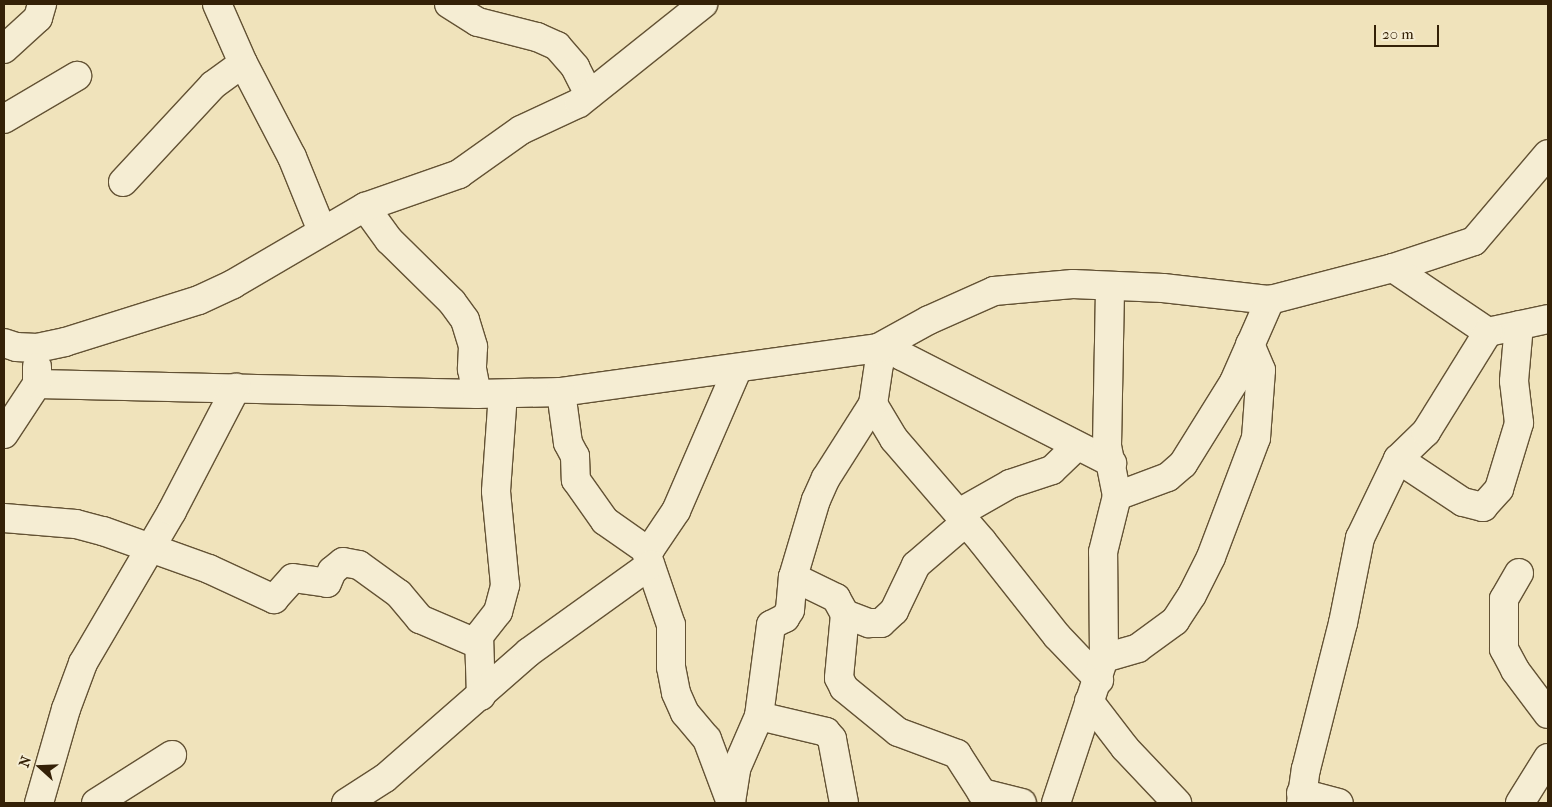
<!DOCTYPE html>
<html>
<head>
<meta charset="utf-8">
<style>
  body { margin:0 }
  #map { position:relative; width:1552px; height:807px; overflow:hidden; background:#f0e3bb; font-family:"IM FELL French Canon",serif }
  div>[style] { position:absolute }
  .roads { filter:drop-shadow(1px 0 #635234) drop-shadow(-1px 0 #635234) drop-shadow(0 1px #635234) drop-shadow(0 -1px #635234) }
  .minor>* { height:28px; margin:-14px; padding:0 14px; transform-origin:14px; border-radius:14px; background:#f5edd3 }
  span { translate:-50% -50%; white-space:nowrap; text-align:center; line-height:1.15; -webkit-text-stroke:5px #f5edd3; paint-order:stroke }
  .frame { position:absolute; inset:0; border:5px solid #342107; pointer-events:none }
  .north { position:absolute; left:15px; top:742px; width:50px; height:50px; -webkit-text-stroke:4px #f5edd3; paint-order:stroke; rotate:290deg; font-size:14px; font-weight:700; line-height:20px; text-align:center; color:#342107 }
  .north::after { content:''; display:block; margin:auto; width:18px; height:22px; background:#342107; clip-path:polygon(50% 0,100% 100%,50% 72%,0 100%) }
  .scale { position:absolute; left:1374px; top:25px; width:65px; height:22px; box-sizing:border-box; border:2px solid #342107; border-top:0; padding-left:6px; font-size:15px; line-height:18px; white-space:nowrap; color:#342107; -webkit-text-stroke:4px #f5edd3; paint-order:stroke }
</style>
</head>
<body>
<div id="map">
  <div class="roads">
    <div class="minor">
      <i style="left:217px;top:4px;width:64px;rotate:66.2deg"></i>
      <i style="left:243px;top:63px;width:106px;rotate:62.5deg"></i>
      <i style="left:292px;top:157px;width:80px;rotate:67.9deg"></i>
      <i style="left:449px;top:4px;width:34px;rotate:32deg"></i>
      <i style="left:478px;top:22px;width:61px;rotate:14.3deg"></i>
      <i style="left:537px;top:37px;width:22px;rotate:24deg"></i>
      <i style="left:557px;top:46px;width:28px;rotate:49deg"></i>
      <i style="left:575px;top:67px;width:31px;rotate:63deg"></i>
      <i style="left:4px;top:49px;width:46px;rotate:-42.4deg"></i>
      <i style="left:38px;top:18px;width:15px;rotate:-74deg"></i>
      <i style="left:4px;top:119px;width:85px;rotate:-30.5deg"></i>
      <i style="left:123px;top:182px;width:132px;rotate:-47.1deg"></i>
      <i style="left:213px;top:85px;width:37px;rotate:-36deg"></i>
      <i style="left:365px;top:207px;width:41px;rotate:54deg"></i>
      <i style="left:389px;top:240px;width:88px;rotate:44.5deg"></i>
      <i style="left:452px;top:302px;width:22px;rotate:54deg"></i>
      <i style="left:465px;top:320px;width:28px;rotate:73deg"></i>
      <i style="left:473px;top:347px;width:22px;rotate:93deg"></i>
      <i style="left:472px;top:369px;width:25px;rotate:79deg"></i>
      <i style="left:1393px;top:268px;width:85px;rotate:-18.4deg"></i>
      <i style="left:1474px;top:241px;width:114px;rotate:-49.6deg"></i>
      <i style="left:4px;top:343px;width:13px;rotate:18deg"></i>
      <i style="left:16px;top:347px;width:21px;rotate:3deg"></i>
      <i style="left:37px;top:348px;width:29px;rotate:-12deg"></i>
      <i style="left:65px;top:342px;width:140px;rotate:-17.4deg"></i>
      <i style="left:199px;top:300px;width:38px;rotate:-25deg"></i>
      <i style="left:233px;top:284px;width:153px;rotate:-30.3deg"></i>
      <i style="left:365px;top:207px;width:100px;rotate:-19.3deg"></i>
      <i style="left:459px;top:174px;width:76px;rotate:-35.4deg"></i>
      <i style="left:521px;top:130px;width:64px;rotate:-25deg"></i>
      <i style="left:579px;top:103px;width:159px;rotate:-38.6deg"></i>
      <i style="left:886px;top:345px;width:19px;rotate:35deg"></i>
      <i style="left:902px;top:356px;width:236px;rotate:27deg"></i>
      <i style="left:878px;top:348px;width:16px;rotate:86deg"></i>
      <i style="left:879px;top:364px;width:40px;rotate:98.5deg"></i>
      <i style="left:873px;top:404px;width:41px;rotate:59deg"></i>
      <i style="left:894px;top:439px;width:135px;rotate:49.2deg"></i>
      <i style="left:982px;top:541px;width:121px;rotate:51.7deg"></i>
      <i style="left:1057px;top:636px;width:61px;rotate:46.3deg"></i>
      <i style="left:37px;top:384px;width:440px;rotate:1.3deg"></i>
      <i style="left:477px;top:394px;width:84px;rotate:-1.4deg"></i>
      <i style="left:561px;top:392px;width:320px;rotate:-7.9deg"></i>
      <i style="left:878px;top:348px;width:58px;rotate:-28.8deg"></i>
      <i style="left:929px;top:320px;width:71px;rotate:-24deg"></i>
      <i style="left:994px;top:291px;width:79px;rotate:-5.1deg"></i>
      <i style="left:1073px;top:284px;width:90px;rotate:2.5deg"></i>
      <i style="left:1163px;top:288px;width:108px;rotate:6.4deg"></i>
      <i style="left:1270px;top:300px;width:127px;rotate:-14.6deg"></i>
      <i style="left:1393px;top:268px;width:115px;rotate:34deg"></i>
      <i style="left:1488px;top:332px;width:61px;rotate:-12.2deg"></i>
      <i style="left:561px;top:392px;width:51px;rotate:82.2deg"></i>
      <i style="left:568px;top:443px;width:15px;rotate:62deg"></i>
      <i style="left:575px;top:456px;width:24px;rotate:88deg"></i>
      <i style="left:576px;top:480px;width:50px;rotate:54.7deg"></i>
      <i style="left:605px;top:521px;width:49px;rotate:35deg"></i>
      <i style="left:645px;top:549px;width:80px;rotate:71.1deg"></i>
      <i style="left:671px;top:625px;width:42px;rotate:90deg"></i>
      <i style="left:671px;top:667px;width:26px;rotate:79deg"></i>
      <i style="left:676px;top:693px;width:22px;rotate:66deg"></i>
      <i style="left:685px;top:713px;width:34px;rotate:50deg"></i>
      <i style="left:707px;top:739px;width:68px;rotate:69.4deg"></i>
      <i style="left:4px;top:434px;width:60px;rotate:-56.6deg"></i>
      <i style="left:37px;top:384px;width:17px;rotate:-90deg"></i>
      <i style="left:1398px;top:459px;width:78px;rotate:33.5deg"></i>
      <i style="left:1463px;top:502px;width:21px;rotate:14deg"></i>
      <i style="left:1483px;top:507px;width:24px;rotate:-48deg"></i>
      <i style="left:1499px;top:489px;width:69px;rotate:-73.1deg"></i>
      <i style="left:1519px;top:423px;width:42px;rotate:-96.8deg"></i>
      <i style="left:1514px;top:381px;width:56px;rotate:-84.9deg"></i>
      <i style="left:1117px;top:496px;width:54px;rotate:-20.4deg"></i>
      <i style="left:1168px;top:477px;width:20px;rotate:-41deg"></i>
      <i style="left:1183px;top:464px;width:97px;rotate:-58.1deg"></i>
      <i style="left:1234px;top:382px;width:90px;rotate:-66.3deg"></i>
      <i style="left:959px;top:513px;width:59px;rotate:-29.6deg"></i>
      <i style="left:1010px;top:484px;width:44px;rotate:-18.4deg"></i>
      <i style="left:1052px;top:470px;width:33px;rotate:-44deg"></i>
      <i style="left:4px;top:518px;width:72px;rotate:4.8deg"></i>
      <i style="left:76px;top:524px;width:28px;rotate:15deg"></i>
      <i style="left:103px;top:531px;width:113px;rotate:19.7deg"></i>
      <i style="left:209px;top:569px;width:72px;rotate:24.8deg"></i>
      <i style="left:274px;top:599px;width:28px;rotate:-48deg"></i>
      <i style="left:293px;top:578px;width:34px;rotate:8deg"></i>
      <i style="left:327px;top:583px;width:13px;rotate:-67deg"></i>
      <i style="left:332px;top:571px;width:14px;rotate:-39deg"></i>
      <i style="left:343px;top:562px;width:16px;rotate:11deg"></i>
      <i style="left:359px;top:565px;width:49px;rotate:35.9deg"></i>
      <i style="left:399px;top:594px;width:33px;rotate:50deg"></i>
      <i style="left:420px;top:619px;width:63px;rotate:23.3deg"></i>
      <i style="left:645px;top:549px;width:6px;rotate:-9deg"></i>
      <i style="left:651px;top:548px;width:45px;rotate:-56deg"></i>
      <i style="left:676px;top:511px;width:154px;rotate:-66.6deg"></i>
      <i style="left:1519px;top:573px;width:30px;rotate:120deg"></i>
      <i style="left:1504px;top:599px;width:50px;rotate:90deg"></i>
      <i style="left:1504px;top:649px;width:24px;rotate:62deg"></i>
      <i style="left:1515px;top:670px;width:55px;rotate:53.1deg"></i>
      <i style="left:793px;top:577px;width:48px;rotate:26deg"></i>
      <i style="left:836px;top:598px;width:18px;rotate:61deg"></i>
      <i style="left:845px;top:614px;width:26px;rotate:21deg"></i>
      <i style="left:869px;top:623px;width:12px"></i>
      <i style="left:881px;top:623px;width:18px;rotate:-43deg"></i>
      <i style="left:894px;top:611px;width:51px;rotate:-64.4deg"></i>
      <i style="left:916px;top:565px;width:66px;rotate:-40.7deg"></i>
      <i style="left:845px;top:614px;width:64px;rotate:95.4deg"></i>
      <i style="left:839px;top:678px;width:11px;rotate:63deg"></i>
      <i style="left:844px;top:688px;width:70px;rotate:39.2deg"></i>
      <i style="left:898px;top:732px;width:63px;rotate:20.4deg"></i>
      <i style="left:957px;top:754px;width:46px;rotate:57.3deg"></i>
      <i style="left:982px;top:793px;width:41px;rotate:14deg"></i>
      <i style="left:1104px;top:658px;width:35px;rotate:-16deg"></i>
      <i style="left:1138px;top:648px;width:46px;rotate:-36.1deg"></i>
      <i style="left:1175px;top:621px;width:31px;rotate:-57deg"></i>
      <i style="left:1192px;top:595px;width:42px;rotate:-63.4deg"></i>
      <i style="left:1211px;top:557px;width:127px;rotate:-69.3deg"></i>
      <i style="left:1256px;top:438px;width:68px;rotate:-85.8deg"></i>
      <i style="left:1261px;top:370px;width:28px;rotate:-113deg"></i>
      <i style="left:481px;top:696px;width:60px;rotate:-91.9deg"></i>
      <i style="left:479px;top:636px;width:31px;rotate:-52deg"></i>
      <i style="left:498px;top:612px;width:28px;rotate:-75deg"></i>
      <i style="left:505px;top:585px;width:94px;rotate:-95.5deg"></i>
      <i style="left:496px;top:491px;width:97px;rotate:-85.9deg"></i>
      <i style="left:1089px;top:701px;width:59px;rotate:52.5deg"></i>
      <i style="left:1125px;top:748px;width:76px;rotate:46.6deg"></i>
      <i style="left:759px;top:716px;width:69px;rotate:13.4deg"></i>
      <i style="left:826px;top:732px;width:9px;rotate:49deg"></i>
      <i style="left:832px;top:739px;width:65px;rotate:79.4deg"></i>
      <i style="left:1301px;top:793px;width:39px;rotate:15deg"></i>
      <i style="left:731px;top:802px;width:33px;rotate:-81deg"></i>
      <i style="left:736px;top:769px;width:58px;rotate:-66.5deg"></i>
      <i style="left:759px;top:716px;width:92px;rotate:-82.5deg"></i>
      <i style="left:771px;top:625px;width:16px;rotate:-27deg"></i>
      <i style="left:785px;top:618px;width:9px;rotate:-58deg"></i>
      <i style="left:790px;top:610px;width:33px;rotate:-85deg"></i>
      <i style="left:793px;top:577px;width:80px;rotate:-73.4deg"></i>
      <i style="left:816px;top:500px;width:24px;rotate:-66deg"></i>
      <i style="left:826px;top:478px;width:88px;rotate:-57.6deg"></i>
      <i style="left:39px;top:803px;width:98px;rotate:-74deg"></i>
      <i style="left:66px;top:709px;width:49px;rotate:-69.7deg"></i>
      <i style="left:83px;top:663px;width:176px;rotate:-59.6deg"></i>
      <i style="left:172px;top:511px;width:139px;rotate:-62.5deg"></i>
      <i style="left:96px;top:803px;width:90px;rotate:-32.3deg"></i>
      <i style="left:346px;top:803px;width:46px;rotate:-32.7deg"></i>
      <i style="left:385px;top:778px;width:191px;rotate:-41.2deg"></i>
      <i style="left:529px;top:652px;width:149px;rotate:-35.7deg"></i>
      <i style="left:1056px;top:803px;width:153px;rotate:-71.7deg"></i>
      <i style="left:1104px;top:658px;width:106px;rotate:-90.5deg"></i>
      <i style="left:1103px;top:552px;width:58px;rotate:-76deg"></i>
      <i style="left:1117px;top:496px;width:51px;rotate:-101.3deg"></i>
      <i style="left:1107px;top:446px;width:160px;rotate:-88.9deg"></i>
      <i style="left:1301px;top:803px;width:34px;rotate:-82deg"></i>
      <i style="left:1306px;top:769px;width:151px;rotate:-75.8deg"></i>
      <i style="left:1343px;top:623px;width:87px;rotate:-78.7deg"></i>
      <i style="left:1360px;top:538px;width:88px;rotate:-64.3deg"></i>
      <i style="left:1398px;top:459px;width:39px;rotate:-44deg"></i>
      <i style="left:1426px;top:432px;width:118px;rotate:-58.2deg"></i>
      <i style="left:1520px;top:803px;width:53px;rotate:-58.1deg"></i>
    </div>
  </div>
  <div class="frame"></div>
  <div class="north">N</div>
  <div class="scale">20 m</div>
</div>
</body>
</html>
